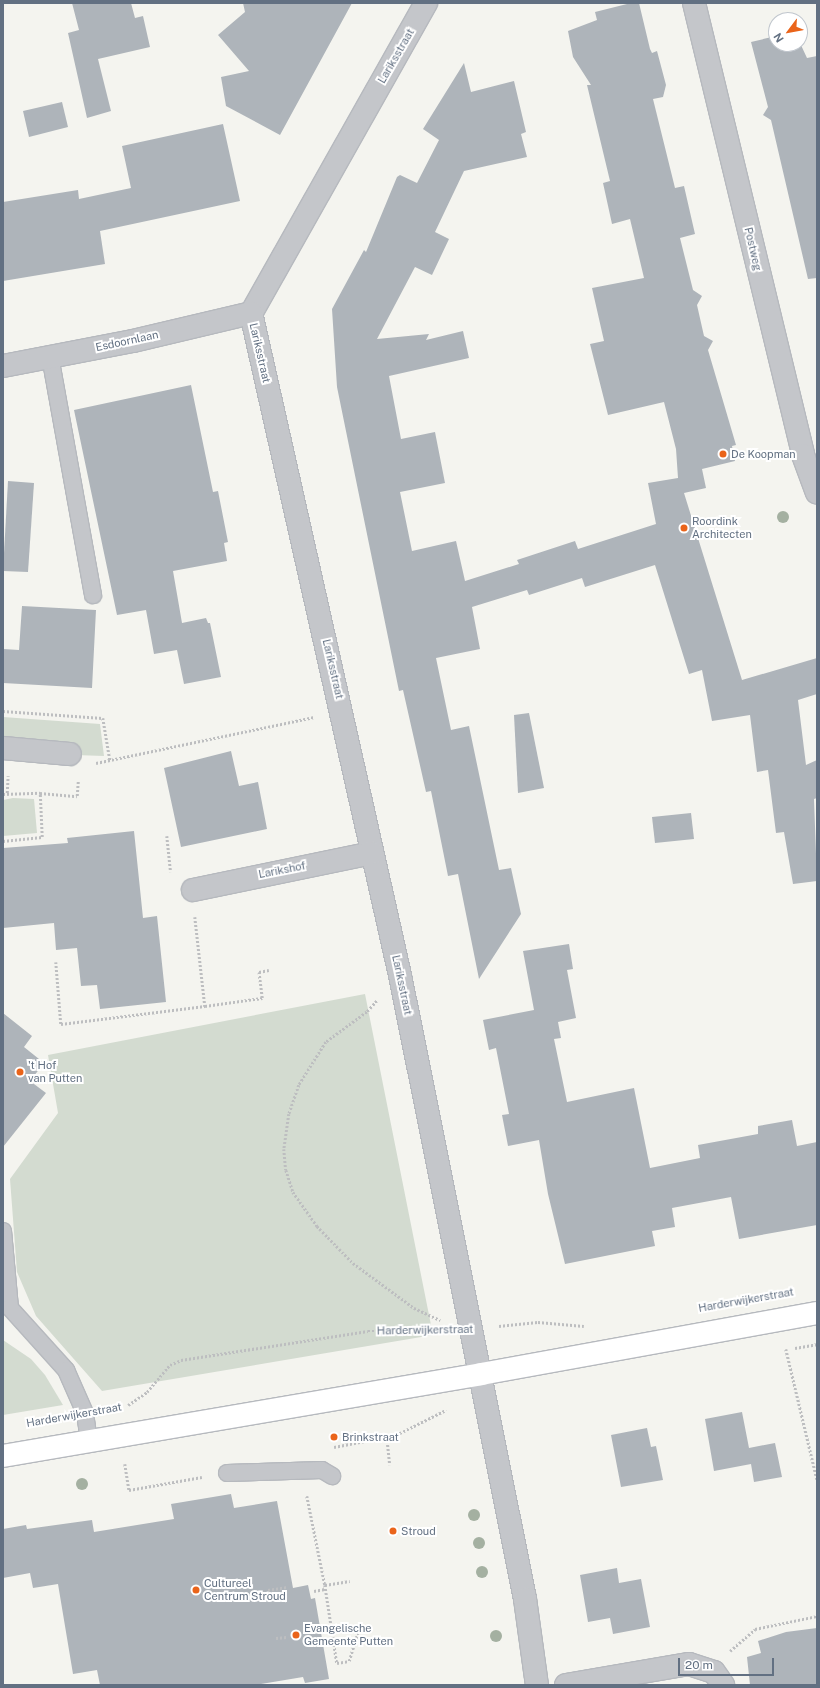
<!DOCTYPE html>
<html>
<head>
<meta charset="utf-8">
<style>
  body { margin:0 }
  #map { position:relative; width:820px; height:1688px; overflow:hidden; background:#f4f4ef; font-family:"Public Sans",sans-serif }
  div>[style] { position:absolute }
  .green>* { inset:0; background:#d3dbd0 }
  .building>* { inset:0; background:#aeb4ba }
  .path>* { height:2.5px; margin-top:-1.25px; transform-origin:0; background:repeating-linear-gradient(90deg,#bdbec0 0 2px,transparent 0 4px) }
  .roads { filter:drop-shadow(1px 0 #b6b9be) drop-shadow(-1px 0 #b6b9be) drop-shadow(0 1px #b6b9be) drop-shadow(0 -1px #b6b9be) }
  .lane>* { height:16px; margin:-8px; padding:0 8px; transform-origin:8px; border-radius:8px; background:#c4c6ca }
  .street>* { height:22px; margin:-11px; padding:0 11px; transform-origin:11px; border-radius:11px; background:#c4c6ca }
  .secondary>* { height:22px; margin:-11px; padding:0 11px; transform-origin:11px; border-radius:11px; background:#fff }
  .trees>* { width:12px; height:12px; margin:-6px; border-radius:50%; background:#a4b0a1 }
  .dots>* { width:11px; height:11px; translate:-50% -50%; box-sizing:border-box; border:2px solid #fff; border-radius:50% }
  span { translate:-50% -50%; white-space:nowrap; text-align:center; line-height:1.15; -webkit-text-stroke:4px #fff; paint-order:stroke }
  .street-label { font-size:11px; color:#627082 }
  .poi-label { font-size:11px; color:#627082 }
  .left { translate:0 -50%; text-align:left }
  .frame { position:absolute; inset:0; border:4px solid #627082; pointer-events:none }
  .north { position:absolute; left:768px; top:12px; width:40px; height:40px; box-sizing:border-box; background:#fff; border:1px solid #c0c6cd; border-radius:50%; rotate:238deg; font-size:11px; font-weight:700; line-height:16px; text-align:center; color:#627082 }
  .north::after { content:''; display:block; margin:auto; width:14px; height:18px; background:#ea641a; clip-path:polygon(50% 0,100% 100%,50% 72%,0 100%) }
  .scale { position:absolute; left:678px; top:1658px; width:96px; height:18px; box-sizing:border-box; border:2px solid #627082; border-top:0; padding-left:5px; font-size:12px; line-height:14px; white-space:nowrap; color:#627082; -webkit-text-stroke:3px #fff; paint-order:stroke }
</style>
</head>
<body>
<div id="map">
  <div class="green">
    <i style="clip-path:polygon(3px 717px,100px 724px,104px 756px,75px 755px,74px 743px,3px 738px)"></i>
    <i style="clip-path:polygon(13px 798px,34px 799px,37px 833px,3px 836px,3px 800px)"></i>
    <i style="clip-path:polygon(365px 994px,433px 1335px,102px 1391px,36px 1316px,17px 1272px,10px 1179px,58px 1113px,48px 1055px)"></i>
    <i style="clip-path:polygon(3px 1340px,31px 1359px,45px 1375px,63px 1405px,3px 1415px)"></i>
  </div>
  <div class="building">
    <i style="clip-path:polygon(72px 3px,131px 3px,135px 18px,143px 16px,150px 47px,98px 59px,111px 111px,87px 118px,68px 33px,79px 30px)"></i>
    <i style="clip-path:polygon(243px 3px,352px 3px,280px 135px,226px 106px,221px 77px,249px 71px,218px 35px,245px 12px)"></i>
    <i style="clip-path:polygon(631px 3px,639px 3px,650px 49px,652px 53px,657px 51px,666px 85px,663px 97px,653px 99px,675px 188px,684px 186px,695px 234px,680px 238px,693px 290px,702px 296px,697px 305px,704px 336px,713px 341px,708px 350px,736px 445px,732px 446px,735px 461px,702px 469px,706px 488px,684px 493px,742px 680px,817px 658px,817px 694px,798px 700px,806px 765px,817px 760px,817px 798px,814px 799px,817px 881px,793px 884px,784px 832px,776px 833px,768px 770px,757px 772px,750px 715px,712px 721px,702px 670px,689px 674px,655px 565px,585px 587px,582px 578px,529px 595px,527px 590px,472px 607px,480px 649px,436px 658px,451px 730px,469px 726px,499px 870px,511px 868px,521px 914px,479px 979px,458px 874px,448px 876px,431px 791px,426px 792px,403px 690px,399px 691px,337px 387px,332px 309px,364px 250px,366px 252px,397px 177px,400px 175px,417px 183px,439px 140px,423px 129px,464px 63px,471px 92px,514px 81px,526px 132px,521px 134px,527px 157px,464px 171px,435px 232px,449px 239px,432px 275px,415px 267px,377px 339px,429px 334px,426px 340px,463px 331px,469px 358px,389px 376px,401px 439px,435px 432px,445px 483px,400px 492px,412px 551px,456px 541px,465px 581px,519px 564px,517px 560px,575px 541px,578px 549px,656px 524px,648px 483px,678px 478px,676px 449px,664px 402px,608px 415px,590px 344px,604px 341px,592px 288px,644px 278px,630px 219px,612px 224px,603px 183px,610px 181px,587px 85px,591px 85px,573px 57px,568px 31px,597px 20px,595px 12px)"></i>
    <i style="clip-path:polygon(776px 36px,776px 44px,800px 43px,807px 58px,817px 56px,817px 278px,808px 279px,771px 120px,763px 115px,768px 107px,751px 42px)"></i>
    <i style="clip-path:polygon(62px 102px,68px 127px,29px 137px,23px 111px)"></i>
    <i style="clip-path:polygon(223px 124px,240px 201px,100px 231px,105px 264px,3px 281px,3px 202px,78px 190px,79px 199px,131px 188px,122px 146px)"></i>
    <i style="clip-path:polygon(191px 385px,213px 492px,218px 491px,228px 542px,224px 543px,227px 561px,173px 571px,182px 623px,206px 618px,208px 623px,210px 623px,221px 677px,184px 684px,177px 650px,154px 654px,146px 610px,117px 615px,74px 410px)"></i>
    <i style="clip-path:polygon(8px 481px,34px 483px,28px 572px,3px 571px)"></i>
    <i style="clip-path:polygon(22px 606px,96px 610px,92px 688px,3px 683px,3px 649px,19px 650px)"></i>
    <i style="clip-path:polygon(529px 713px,544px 788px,518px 793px,514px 715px)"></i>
    <i style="clip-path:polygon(231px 751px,239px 786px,258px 782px,267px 829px,181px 847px,164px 768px)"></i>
    <i style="clip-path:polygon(691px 813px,694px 839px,655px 843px,652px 817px)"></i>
    <i style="clip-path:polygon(134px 831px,143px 918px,157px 916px,166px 1002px,100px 1009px,97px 985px,81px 986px,77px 948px,56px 950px,54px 923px,3px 928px,3px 848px,68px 843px,67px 838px)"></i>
    <i style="clip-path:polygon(569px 944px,573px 969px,567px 970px,576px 1018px,558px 1022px,561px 1038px,554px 1039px,567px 1102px,634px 1088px,650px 1168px,700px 1158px,698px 1145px,758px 1134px,758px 1126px,792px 1120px,797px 1146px,817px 1142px,817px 1225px,739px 1239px,731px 1197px,672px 1208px,675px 1227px,652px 1231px,655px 1246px,565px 1264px,548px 1194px,539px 1140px,508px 1146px,502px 1115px,509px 1114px,496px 1048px,489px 1050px,483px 1020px,534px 1010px,523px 951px)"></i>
    <i style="clip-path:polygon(3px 1013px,32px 1036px,24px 1047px,44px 1063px,30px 1081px,46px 1093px,3px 1147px)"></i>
    <i style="clip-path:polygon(742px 1412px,749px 1448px,775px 1443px,782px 1477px,754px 1482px,751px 1464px,714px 1471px,705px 1419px)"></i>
    <i style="clip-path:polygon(647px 1428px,651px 1447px,656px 1446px,663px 1480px,621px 1487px,611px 1435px)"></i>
    <i style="clip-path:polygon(231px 1494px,234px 1508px,277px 1501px,293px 1588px,308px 1585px,311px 1599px,315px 1598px,329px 1679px,305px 1683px,303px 1677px,255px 1685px,100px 1685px,97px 1670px,73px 1674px,58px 1584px,33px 1588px,30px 1573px,3px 1578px,3px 1529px,26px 1525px,27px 1529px,92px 1520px,94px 1532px,174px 1519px,171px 1504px)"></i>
    <i style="clip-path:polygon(617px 1568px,619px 1583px,641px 1579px,650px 1627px,613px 1634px,610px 1618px,588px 1622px,580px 1575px)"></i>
    <i style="clip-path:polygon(817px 1628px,817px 1685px,750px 1685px,747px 1657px,761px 1653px,758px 1641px,786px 1632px)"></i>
  </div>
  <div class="path">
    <i style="left:3px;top:711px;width:100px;rotate:4deg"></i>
    <i style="left:103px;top:718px;width:43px;rotate:80.5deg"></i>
    <i style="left:96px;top:763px;width:223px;rotate:-11.9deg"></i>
    <i style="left:7px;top:793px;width:17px;rotate:-87deg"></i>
    <i style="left:3px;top:794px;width:37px;rotate:-2deg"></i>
    <i style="left:167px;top:836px;width:36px;rotate:84deg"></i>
    <i style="left:3px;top:841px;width:39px;rotate:-6deg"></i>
    <i style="left:42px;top:837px;width:44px;rotate:-92.6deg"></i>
    <i style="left:40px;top:793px;width:37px;rotate:5deg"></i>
    <i style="left:77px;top:796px;width:16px;rotate:-86deg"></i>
    <i style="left:195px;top:917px;width:90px;rotate:83.6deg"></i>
    <i style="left:205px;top:1006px;width:58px;rotate:-8deg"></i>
    <i style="left:262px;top:998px;width:26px;rotate:-97deg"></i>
    <i style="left:259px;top:972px;width:10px;rotate:-11deg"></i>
    <i style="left:56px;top:962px;width:62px;rotate:85.4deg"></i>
    <i style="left:61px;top:1024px;width:145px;rotate:-7.1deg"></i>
    <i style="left:377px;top:1001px;width:15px;rotate:132deg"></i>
    <i style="left:367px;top:1012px;width:51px;rotate:143.8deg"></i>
    <i style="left:326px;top:1042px;width:51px;rotate:122.1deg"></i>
    <i style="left:299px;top:1085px;width:31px;rotate:109deg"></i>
    <i style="left:289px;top:1114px;width:35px;rotate:98deg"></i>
    <i style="left:284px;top:1149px;width:21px;rotate:85deg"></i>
    <i style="left:286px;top:1170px;width:23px;rotate:72deg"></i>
    <i style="left:293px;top:1192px;width:42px;rotate:54.8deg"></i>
    <i style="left:317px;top:1226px;width:52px;rotate:45.8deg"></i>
    <i style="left:353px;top:1263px;width:76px;rotate:36.4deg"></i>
    <i style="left:414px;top:1308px;width:29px;rotate:25deg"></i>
    <i style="left:499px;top:1326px;width:39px;rotate:-6deg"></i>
    <i style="left:538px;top:1322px;width:46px;rotate:5deg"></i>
    <i style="left:795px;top:1348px;width:22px;rotate:-10deg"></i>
    <i style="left:786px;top:1349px;width:134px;rotate:76.6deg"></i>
    <i style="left:128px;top:1405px;width:23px;rotate:-34deg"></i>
    <i style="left:147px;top:1392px;width:35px;rotate:-50deg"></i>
    <i style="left:170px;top:1365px;width:12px;rotate:-24deg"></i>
    <i style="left:181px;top:1360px;width:189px;rotate:-8.8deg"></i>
    <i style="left:368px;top:1331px;width:75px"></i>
    <i style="left:387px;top:1437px;width:28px;rotate:84deg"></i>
    <i style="left:334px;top:1447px;width:63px;rotate:-11deg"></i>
    <i style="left:396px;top:1435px;width:56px;rotate:-26.6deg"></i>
    <i style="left:125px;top:1464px;width:26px;rotate:81deg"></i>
    <i style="left:129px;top:1490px;width:74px;rotate:-10.1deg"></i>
    <i style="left:307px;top:1496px;width:91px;rotate:78.6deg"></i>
    <i style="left:325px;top:1585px;width:25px;rotate:-9deg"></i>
    <i style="left:325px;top:1585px;width:79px;rotate:81.3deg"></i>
    <i style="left:337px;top:1663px;width:12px;rotate:-9deg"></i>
    <i style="left:349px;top:1661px;width:34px;rotate:-73deg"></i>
    <i style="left:268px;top:1590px;width:20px;rotate:-9deg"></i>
    <i style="left:314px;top:1591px;width:11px;rotate:-10deg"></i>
    <i style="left:276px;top:1638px;width:11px;rotate:-5deg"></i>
    <i style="left:730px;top:1651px;width:33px;rotate:-41deg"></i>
    <i style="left:755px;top:1629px;width:63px;rotate:-11.8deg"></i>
  </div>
  <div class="roads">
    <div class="lane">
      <i style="left:50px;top:356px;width:243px;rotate:79.8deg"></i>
      <i style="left:3px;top:1231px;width:77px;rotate:84.8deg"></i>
      <i style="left:10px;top:1308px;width:84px;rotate:47.9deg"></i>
      <i style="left:66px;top:1370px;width:47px;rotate:66.2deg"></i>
      <i style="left:85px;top:1413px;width:28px;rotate:82deg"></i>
      <i style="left:227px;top:1473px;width:95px;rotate:-1.8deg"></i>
      <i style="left:322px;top:1470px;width:12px;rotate:31deg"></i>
    </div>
    <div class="street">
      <i style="left:426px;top:3px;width:356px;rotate:119.4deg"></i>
      <i style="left:251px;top:313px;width:679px;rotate:77.32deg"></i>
      <i style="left:400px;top:975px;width:636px;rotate:78.67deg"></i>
      <i style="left:525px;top:1599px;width:87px;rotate:82.1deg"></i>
      <i style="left:694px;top:3px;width:465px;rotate:76.4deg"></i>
      <i style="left:803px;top:455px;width:40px;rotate:69.8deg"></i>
      <i style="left:3px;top:366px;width:132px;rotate:-10.9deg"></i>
      <i style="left:133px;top:341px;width:121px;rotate:-13.3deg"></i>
      <i style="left:3px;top:748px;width:67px;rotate:5.1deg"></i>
      <i style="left:193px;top:890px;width:183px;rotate:-11.7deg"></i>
      <i style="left:566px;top:1685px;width:125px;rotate:-9.7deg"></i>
      <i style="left:689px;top:1664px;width:26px;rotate:18deg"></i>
      <i style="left:714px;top:1672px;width:16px;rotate:55deg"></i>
    </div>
    <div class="secondary">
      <i style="left:3px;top:1456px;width:485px;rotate:-9.7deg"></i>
      <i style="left:481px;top:1374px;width:341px;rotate:-10.3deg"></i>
    </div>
  </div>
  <div class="trees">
    <i style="left:783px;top:517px"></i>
    <i style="left:82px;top:1484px"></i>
    <i style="left:474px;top:1515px"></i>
    <i style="left:479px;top:1543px"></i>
    <i style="left:482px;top:1572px"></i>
    <i style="left:496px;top:1636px"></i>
  </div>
  <div class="dots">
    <i style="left:723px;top:454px;background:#ea641a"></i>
    <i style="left:684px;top:528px;background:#ea641a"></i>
    <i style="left:20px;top:1072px;background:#ea641a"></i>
    <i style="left:334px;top:1437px;background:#ea641a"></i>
    <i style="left:393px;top:1531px;background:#ea641a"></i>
    <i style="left:196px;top:1590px;background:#ea641a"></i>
    <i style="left:296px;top:1635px;background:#ea641a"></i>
  </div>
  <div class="street-label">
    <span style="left:396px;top:56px;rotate:-60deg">Lariksstraat</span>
    <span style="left:753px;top:249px;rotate:77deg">Postweg</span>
    <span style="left:127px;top:341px;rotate:-12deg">Esdoornlaan</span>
    <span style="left:260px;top:353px;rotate:77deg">Lariksstraat</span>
    <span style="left:333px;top:669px;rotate:77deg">Lariksstraat</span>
    <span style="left:282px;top:870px;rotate:-11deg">Larikshof</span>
    <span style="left:402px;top:985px;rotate:78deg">Lariksstraat</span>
    <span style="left:746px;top:1300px;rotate:-10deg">Harderwijkerstraat</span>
    <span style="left:425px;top:1330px;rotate:-1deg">Harderwijkerstraat</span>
    <span style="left:74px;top:1415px;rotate:-10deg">Harderwijkerstraat</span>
  </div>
  <div class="poi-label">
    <span class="left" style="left:731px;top:454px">De Koopman</span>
    <span class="left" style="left:692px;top:528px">Roordink<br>Architecten</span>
    <span class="left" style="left:28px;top:1072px">'t Hof<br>van Putten</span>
    <span class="left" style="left:342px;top:1437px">Brinkstraat</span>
    <span class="left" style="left:401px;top:1531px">Stroud</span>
    <span class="left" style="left:204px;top:1590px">Cultureel<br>Centrum Stroud</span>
    <span class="left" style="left:304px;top:1635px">Evangelische<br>Gemeente Putten</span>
  </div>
  <div class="frame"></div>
  <div class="north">N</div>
  <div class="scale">20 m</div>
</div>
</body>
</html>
